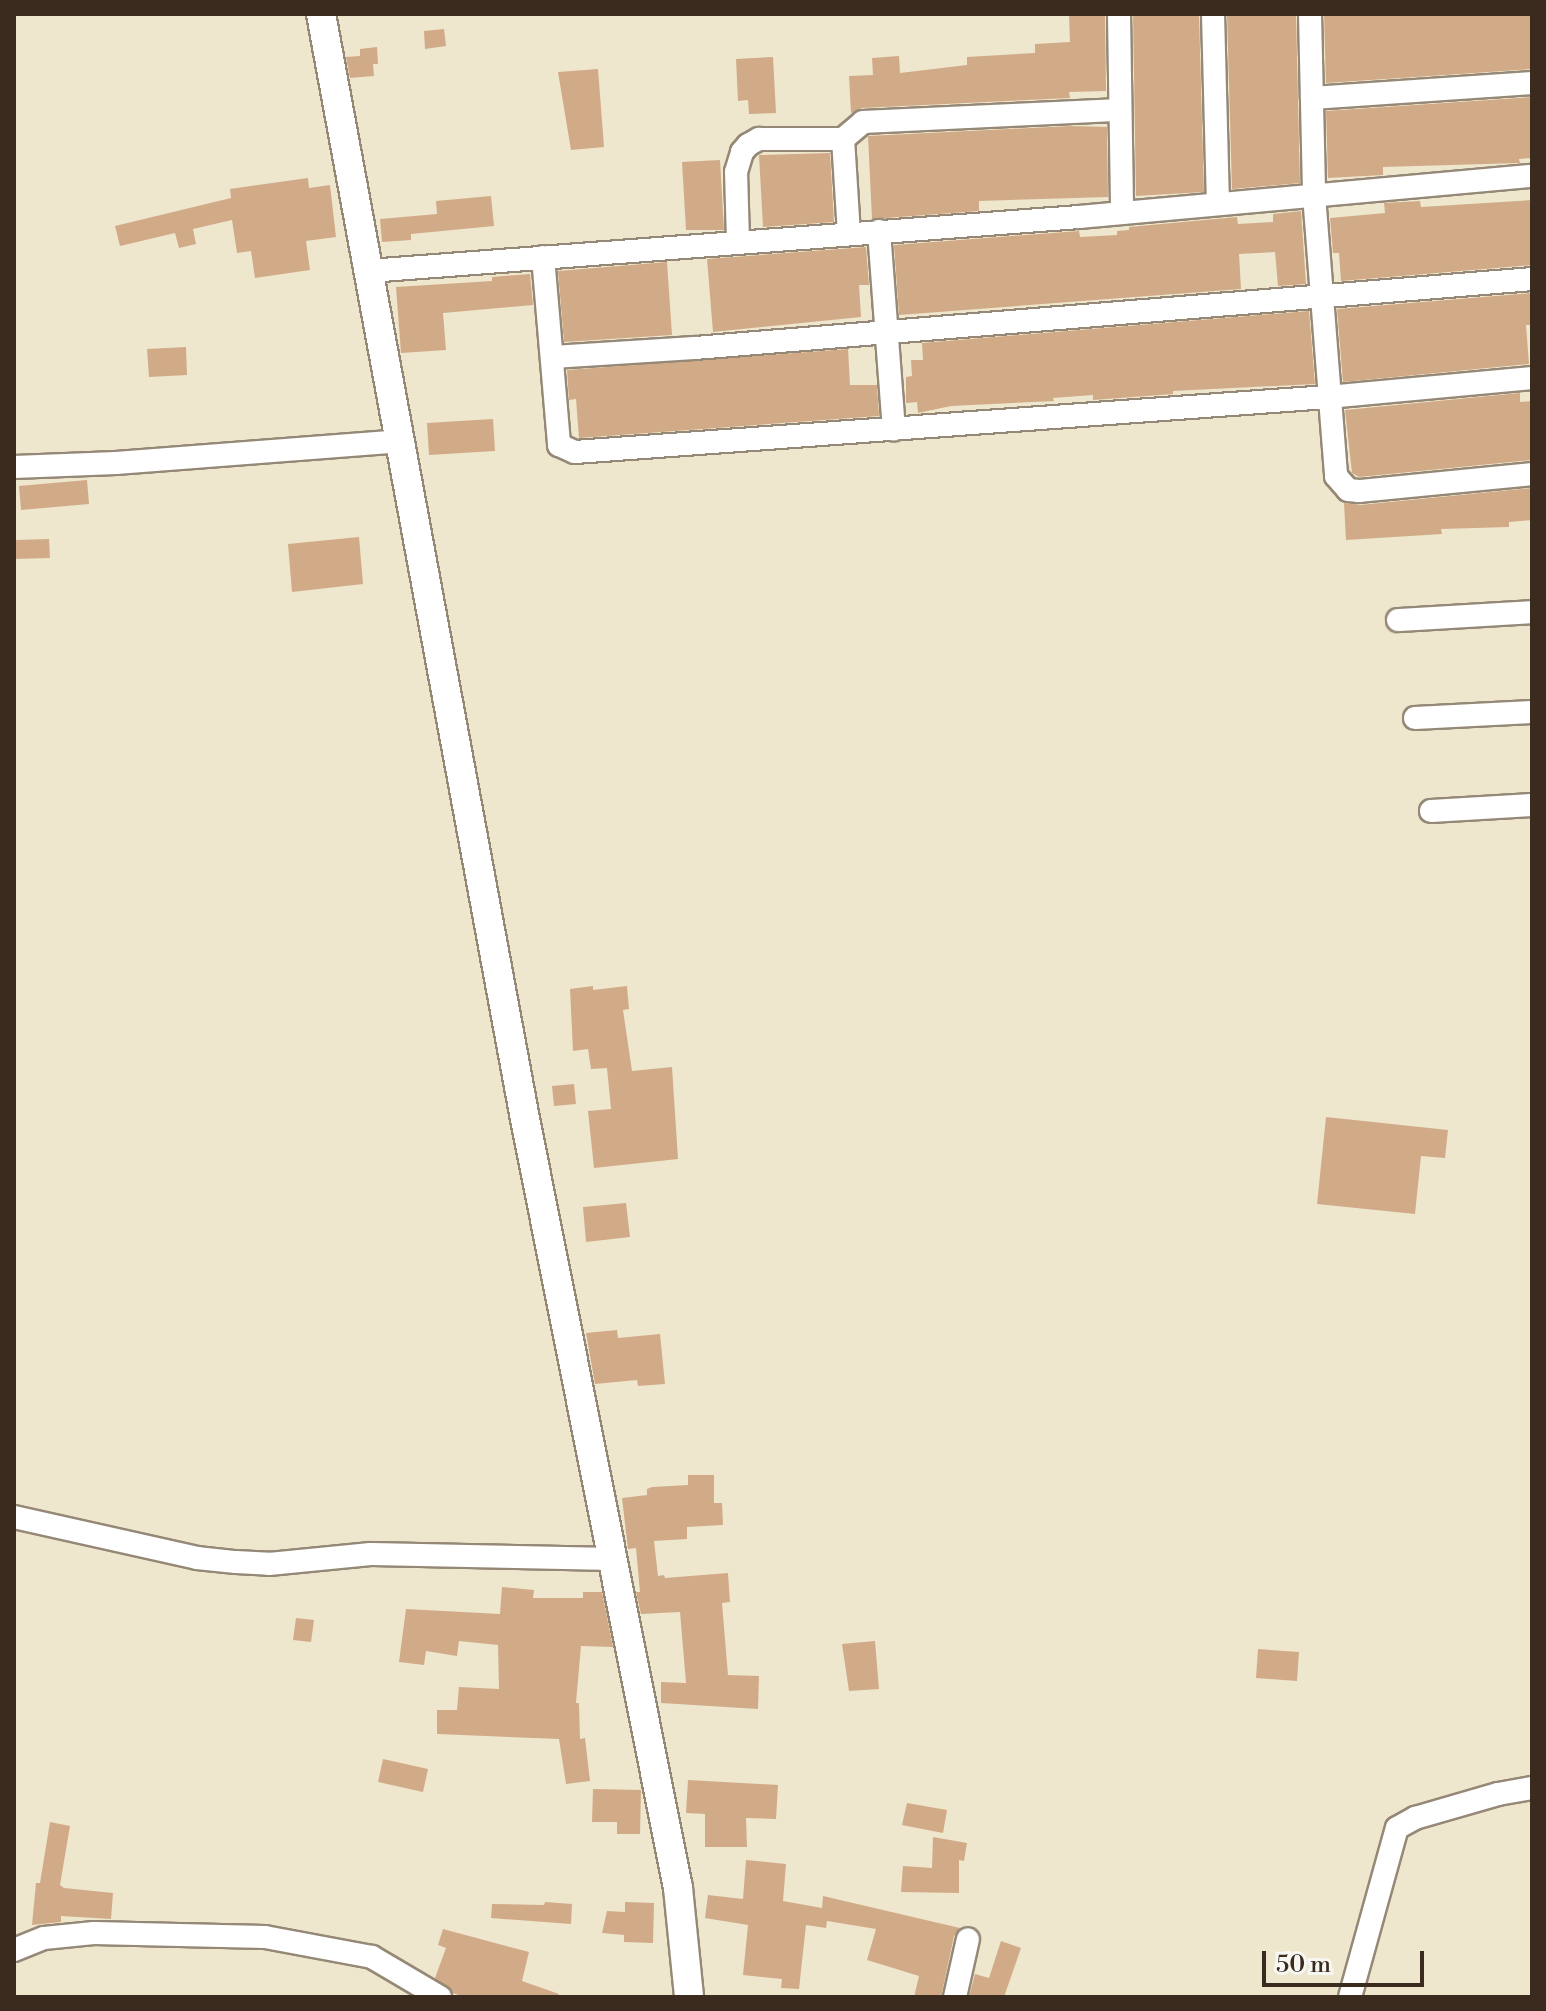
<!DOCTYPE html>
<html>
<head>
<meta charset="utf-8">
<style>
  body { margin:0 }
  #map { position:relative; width:1546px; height:2011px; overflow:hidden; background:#efe6ce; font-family:"Libre Bodoni",serif }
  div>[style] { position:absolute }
  .building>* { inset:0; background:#d1ab88 }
  .roads { filter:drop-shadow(2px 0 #958876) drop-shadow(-2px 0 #958876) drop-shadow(0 2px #958876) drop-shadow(0 -2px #958876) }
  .minor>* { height:22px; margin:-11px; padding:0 11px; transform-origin:11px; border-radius:11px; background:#fff }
  .major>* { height:28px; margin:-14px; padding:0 14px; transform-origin:14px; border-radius:14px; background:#fff }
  span { translate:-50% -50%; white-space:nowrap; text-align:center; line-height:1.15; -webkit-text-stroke:6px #f6f6f2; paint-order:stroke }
  .frame { position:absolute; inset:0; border:16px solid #3b2a1e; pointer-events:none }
  .scale { position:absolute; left:1262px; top:1951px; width:162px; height:36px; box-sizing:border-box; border:4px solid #3b2a1e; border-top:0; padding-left:10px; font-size:24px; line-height:28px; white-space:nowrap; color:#3b2a1e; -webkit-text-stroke:6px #f6f6f2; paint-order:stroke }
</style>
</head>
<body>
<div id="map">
  <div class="building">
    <i style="clip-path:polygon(1069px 14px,1105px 14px,1106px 91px,1069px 92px,1070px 98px,862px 108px,851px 113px,849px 76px,873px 75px,872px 58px,899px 56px,900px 73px,967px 65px,967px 57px,1035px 53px,1035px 44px,1070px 42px)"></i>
    <i style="clip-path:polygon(1133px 14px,1199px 14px,1204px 192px,1136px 196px)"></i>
    <i style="clip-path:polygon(1227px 14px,1296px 14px,1300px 183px,1232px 189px)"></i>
    <i style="clip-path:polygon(1324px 14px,1532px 14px,1532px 69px,1326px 83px)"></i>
    <i style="clip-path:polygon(444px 29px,446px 46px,425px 49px,424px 31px)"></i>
    <i style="clip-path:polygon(377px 47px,378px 64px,373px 64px,374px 76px,350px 78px,346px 57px,360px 56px,360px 49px)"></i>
    <i style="clip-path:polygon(773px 57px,776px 113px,749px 114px,748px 100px,738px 101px,736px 59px)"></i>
    <i style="clip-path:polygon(598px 69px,604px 147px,571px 150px,558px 72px)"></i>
    <i style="clip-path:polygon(1532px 97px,1532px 158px,1519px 159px,1520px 163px,1383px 167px,1383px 175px,1328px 178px,1326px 111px)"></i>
    <i style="clip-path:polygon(1071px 126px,1107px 127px,1108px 197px,979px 201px,979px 211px,872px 219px,868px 136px)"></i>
    <i style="clip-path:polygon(830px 153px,834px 222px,763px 227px,759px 155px)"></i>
    <i style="clip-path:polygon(720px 160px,724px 230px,686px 230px,682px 162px)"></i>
    <i style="clip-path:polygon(308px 178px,309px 188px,330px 185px,336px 237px,306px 241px,310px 270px,255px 278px,251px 251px,237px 253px,232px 220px,193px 229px,196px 244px,179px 248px,175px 233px,120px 246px,115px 226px,231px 198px,230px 189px)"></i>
    <i style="clip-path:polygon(491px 196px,494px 226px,411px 234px,411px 240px,382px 242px,380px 219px,437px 214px,436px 201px)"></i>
    <i style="clip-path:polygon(1532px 200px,1532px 265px,1341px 281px,1339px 253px,1333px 253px,1330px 218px,1385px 213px,1384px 203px,1420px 201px,1421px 207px)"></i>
    <i style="clip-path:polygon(1301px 211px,1306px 284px,1278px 286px,1275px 252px,1239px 254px,1241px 289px,899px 315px,894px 245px,1079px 231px,1080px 237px,1117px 235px,1117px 231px,1129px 230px,1129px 227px,1237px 217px,1238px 224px,1273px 222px,1273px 214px)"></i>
    <i style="clip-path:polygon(866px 247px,869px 285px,859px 285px,861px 317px,713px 332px,707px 259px)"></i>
    <i style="clip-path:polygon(667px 262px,672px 335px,564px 342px,558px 271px)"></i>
    <i style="clip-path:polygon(530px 274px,533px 305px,443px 313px,446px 350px,401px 353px,396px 287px,492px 281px,492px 277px)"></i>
    <i style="clip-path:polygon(1532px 293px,1532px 325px,1526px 325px,1529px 364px,1343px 382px,1337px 309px)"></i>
    <i style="clip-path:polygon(1309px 311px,1315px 384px,1173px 391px,1173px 394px,1093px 400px,1093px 395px,1053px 398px,1054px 401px,951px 406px,918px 413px,917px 402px,906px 403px,906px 377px,912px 376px,911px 360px,923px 360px,922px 343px)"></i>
    <i style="clip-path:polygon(186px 347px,187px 375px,149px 377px,147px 349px)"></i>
    <i style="clip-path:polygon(848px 349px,850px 385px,877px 385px,879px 416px,579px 438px,576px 399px,569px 400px,567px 370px)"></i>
    <i style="clip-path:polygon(1520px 393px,1520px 402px,1532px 401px,1532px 460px,1359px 477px,1352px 473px,1345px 410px)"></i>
    <i style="clip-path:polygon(493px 419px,495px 451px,429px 455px,427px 423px)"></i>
    <i style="clip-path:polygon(87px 480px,89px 504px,21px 510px,19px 486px)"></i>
    <i style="clip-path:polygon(1532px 488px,1532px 520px,1509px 522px,1509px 527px,1441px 529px,1442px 534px,1346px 540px,1344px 503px,1360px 505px)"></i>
    <i style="clip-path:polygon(359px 537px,363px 584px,292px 592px,288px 544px)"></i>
    <i style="clip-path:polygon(49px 539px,50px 558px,14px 559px,14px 540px)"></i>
    <i style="clip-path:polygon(593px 986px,593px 990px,627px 986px,629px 1009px,623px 1010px,632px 1071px,672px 1067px,678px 1159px,594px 1168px,588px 1111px,611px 1109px,607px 1068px,591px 1069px,588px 1049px,573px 1051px,570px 989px)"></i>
    <i style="clip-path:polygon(574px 1084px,576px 1104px,554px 1106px,552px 1086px)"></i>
    <i style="clip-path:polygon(1326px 1117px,1448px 1130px,1445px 1158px,1421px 1156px,1415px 1214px,1317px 1204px)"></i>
    <i style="clip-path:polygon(626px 1203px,630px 1237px,586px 1242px,583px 1207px)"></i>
    <i style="clip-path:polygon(617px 1330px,618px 1338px,660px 1334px,665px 1384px,638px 1386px,637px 1380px,595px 1384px,586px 1333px)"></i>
    <i style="clip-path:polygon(688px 1475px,714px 1475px,714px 1503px,722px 1503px,723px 1525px,687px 1527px,687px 1539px,654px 1541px,658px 1576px,664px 1575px,665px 1578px,728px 1573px,730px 1602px,722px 1603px,728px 1675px,759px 1676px,758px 1709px,661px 1703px,661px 1682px,686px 1683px,680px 1612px,641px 1614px,636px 1592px,640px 1592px,636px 1548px,628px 1549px,622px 1498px,647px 1495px,647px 1489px,652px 1487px,688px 1485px)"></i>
    <i style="clip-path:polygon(502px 1587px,534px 1590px,533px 1598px,583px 1598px,583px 1592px,602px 1592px,613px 1647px,581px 1646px,576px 1703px,579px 1703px,580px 1739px,585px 1738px,590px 1781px,566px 1784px,559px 1739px,437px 1734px,437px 1710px,457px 1710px,459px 1687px,499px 1689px,498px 1645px,459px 1641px,457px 1656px,426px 1651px,424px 1665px,399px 1662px,406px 1609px,500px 1614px)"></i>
    <i style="clip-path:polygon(296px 1618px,314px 1620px,311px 1642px,293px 1640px)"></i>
    <i style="clip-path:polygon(875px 1641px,879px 1689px,849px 1691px,842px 1644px)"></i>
    <i style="clip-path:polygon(1258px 1649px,1299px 1652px,1297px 1681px,1256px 1678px)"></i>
    <i style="clip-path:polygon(383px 1759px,428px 1769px,423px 1792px,378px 1782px)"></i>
    <i style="clip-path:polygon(688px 1780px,778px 1785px,776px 1819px,746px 1818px,747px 1847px,705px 1847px,705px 1814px,686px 1813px)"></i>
    <i style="clip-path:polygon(593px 1789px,641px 1790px,640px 1834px,617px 1834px,617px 1822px,592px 1822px)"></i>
    <i style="clip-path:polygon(907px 1803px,947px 1810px,943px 1833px,902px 1825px)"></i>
    <i style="clip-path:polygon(50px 1822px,70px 1826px,60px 1885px,64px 1888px,113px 1893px,111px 1919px,61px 1916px,61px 1922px,32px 1925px,36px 1883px,40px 1883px)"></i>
    <i style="clip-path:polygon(933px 1837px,967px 1843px,964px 1861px,959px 1860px,959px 1893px,901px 1892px,903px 1866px,932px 1868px)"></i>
    <i style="clip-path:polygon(746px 1860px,786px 1864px,783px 1901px,822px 1908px,823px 1896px,960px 1928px,954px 1936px,941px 1997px,914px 1997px,919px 1976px,867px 1960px,876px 1929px,827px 1921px,826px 1928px,806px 1925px,799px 1989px,781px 1988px,782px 1979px,743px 1975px,748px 1925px,705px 1918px,708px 1895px,743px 1899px)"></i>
    <i style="clip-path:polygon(545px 1902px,572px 1904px,571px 1924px,491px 1918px,492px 1904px,544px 1905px)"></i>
    <i style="clip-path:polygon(625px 1902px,654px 1903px,653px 1943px,624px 1942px,624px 1935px,602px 1933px,607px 1911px,625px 1912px)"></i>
    <i style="clip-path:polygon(443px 1929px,529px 1952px,522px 1981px,559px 1994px,558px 1997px,464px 1997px,453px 1993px,435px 1978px,446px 1948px,438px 1945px)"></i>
    <i style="clip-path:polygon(1001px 1941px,1021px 1948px,1004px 1997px,969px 1997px,975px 1974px,989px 1978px)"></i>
  </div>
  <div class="roads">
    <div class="minor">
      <i style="left:1119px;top:14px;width:199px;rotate:89.1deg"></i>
      <i style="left:1213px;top:14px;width:190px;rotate:88.5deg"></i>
      <i style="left:1310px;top:14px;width:181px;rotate:88.7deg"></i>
      <i style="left:1314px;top:195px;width:282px;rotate:85.5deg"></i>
      <i style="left:1336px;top:476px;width:18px;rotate:49deg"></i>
      <i style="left:1348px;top:490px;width:11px;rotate:5deg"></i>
      <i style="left:1359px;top:491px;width:174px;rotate:-5.6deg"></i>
      <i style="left:1312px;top:98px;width:221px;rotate:-3.9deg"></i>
      <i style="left:879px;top:231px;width:199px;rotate:85.7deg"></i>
      <i style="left:849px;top:234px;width:95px;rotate:-93.6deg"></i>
      <i style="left:843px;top:139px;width:26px;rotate:-40deg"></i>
      <i style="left:863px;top:122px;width:257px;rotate:-2.7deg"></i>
      <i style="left:738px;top:242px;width:70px;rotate:-91.6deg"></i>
      <i style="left:736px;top:172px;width:21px;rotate:-73deg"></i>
      <i style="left:742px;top:152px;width:9px;rotate:-49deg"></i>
      <i style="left:748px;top:145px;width:13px;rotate:-29deg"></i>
      <i style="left:759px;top:139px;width:84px"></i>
      <i style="left:543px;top:257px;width:189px;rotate:85.1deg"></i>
      <i style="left:559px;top:445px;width:17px;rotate:24deg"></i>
      <i style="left:575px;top:452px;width:755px;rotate:-4.18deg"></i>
      <i style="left:1328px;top:397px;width:205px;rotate:-5.3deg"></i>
      <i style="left:369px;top:271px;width:712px;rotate:-4.35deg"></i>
      <i style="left:1079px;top:217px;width:455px;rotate:-5.2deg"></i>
      <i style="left:552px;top:357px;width:143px;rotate:-3.6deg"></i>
      <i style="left:695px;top:348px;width:840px;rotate:-4.71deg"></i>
      <i style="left:14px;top:467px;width:102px;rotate:-2.2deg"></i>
      <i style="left:116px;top:463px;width:284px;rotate:-4.4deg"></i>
      <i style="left:1398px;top:620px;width:134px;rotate:-3.4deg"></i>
      <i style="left:1415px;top:718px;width:117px;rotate:-2.9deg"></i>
      <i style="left:1431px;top:811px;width:101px;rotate:-3.4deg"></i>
      <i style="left:14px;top:1517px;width:188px;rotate:12.6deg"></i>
      <i style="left:197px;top:1558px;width:39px;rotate:6deg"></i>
      <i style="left:236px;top:1562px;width:33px;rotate:3deg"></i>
      <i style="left:269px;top:1564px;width:102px;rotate:-5.6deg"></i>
      <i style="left:371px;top:1554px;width:242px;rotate:1.2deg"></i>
      <i style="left:14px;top:1950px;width:32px;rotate:-22deg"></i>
      <i style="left:44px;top:1938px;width:50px;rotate:-5.7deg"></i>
      <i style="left:94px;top:1933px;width:171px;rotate:1.3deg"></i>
      <i style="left:265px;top:1937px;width:109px;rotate:10.6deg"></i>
      <i style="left:372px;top:1957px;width:79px;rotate:30.5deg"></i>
      <i style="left:955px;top:1997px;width:59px;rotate:-77.4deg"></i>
      <i style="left:1350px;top:1997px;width:175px;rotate:-74.5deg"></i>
      <i style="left:1397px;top:1828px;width:21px;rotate:-29deg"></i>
      <i style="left:1415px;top:1818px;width:86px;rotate:-16.1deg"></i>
      <i style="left:1498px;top:1794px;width:35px;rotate:-10deg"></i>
    </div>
    <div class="major">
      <i style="left:321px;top:14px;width:1124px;rotate:79.54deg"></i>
      <i style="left:525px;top:1119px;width:784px;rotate:78.75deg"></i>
      <i style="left:678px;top:1888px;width:110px;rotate:84.2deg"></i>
    </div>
  </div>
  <div class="frame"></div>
  <div class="scale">50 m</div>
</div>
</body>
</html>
